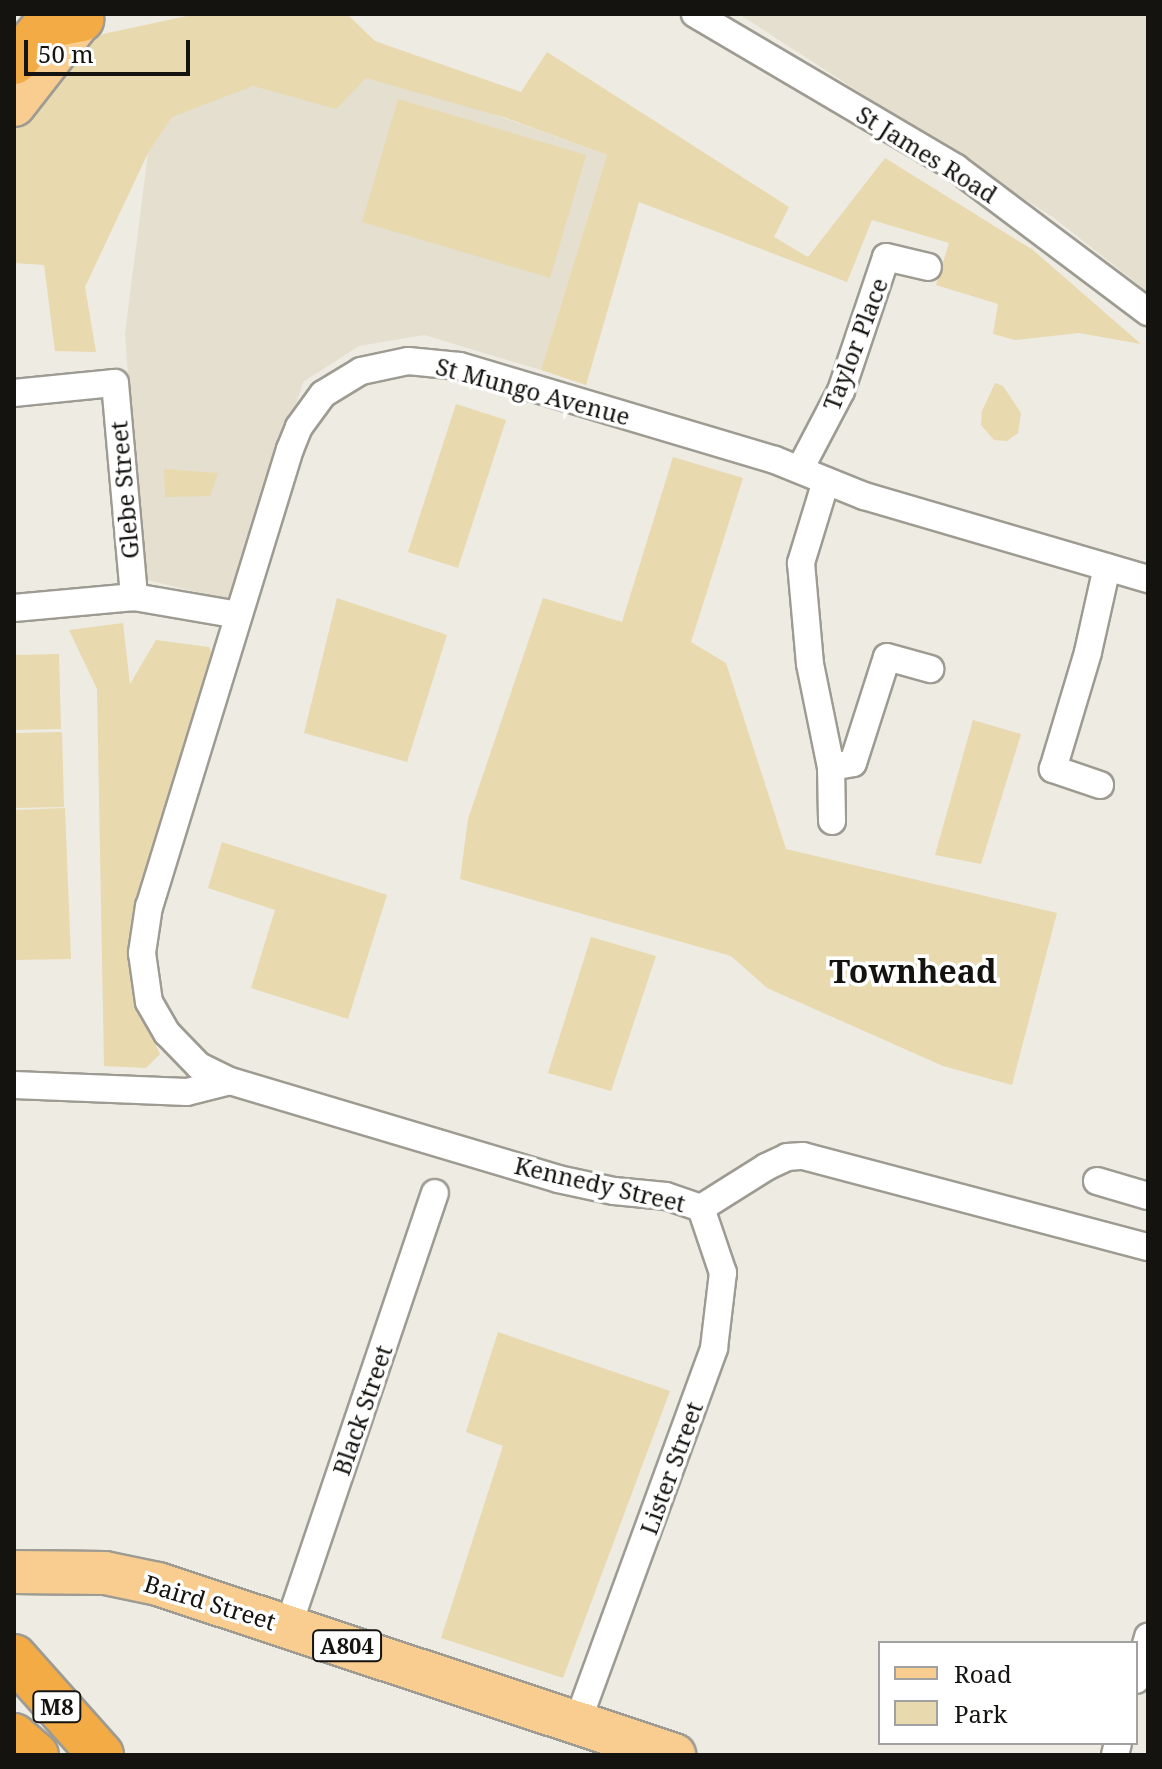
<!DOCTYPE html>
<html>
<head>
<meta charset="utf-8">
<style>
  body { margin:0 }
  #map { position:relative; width:1162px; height:1769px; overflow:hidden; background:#eeebe2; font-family:"Noto Serif",serif }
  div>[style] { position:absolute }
  .built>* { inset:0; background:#e4dfce }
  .green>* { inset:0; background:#e8d9af }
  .roads { filter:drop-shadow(2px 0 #9e9b92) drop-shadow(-2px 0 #9e9b92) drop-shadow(0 2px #9e9b92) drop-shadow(0 -2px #9e9b92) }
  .street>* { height:26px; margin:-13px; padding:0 13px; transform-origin:13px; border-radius:13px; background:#fff }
  .primary>* { height:42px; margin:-21px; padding:0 21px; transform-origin:21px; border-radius:21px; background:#f8cd8f }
  .highway>* { height:44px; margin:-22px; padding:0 22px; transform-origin:22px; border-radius:22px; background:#f3ab45 }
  span { translate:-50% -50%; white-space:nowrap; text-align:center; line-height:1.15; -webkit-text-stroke:7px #fff; paint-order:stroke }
  .shield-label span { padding:2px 6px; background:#fff; border:2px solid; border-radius:6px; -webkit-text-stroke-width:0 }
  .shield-label { font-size:22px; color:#141310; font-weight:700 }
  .street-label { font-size:24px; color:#141310 }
  .district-label { font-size:32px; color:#141310; font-weight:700 }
  .frame { position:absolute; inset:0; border:16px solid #141310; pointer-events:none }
  .legend { position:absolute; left:878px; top:1641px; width:260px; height:104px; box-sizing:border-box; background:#fff; border:2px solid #a1a19f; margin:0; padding:10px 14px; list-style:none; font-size:24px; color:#141310 }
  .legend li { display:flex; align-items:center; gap:16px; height:40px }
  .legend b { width:40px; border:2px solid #a1a19f }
  .scale { position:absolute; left:24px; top:40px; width:166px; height:36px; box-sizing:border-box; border:4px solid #141310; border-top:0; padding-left:10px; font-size:24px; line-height:28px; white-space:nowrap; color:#141310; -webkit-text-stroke:6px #fff; paint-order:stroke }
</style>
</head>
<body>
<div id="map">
  <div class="built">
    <i style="clip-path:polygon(739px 14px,1148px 14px,1148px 292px,1054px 218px)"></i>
    <i style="clip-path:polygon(266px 33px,607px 155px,541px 370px,424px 335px,359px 346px,303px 382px,234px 601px,143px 579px,125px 334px,148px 153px,203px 70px)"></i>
  </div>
  <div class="green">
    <i style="clip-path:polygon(196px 14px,347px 14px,375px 41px,521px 92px,547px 52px,789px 207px,774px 237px,808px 257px,885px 158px,1033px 250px,1141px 344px,1079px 333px,1015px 340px,993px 334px,998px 304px,936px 285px,949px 243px,872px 220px,847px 282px,639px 202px,586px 385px,541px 370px,607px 155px,506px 118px,366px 78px,336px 109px,253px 86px,172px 117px,148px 153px,85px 287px,96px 352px,55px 351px,44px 265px,14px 263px,14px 129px,63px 62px,83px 44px,103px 34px)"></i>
    <i style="clip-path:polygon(398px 99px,586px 155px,550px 278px,362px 222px)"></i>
    <i style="clip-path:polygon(995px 383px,1003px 386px,1021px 413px,1018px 433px,1007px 441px,994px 440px,981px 425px,982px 411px)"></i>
    <i style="clip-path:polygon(456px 404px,506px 420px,458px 568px,408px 552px)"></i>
    <i style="clip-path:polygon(673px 457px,743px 478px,691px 642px,726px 663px,786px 849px,1057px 913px,1012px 1085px,943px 1066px,767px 988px,731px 956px,460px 879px,468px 819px,543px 598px,622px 622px)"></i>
    <i style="clip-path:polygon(164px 469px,218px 473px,210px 496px,165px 497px)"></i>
    <i style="clip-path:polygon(337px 598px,447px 635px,407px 762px,304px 733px)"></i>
    <i style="clip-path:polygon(123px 623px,130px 684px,156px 640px,209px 647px,220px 674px,132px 948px,135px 1001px,160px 1054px,146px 1068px,104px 1066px,97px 689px,69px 630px)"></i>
    <i style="clip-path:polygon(59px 654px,61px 729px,14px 730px,14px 655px)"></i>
    <i style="clip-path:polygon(973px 720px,1021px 734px,981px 864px,935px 855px)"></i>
    <i style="clip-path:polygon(62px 732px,64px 807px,14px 808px,14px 733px)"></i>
    <i style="clip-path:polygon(65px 808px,71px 959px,14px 960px,14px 810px)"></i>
    <i style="clip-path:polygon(222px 842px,387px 895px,348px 1019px,251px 988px,275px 910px,208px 888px)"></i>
    <i style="clip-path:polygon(591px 937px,656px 956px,611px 1091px,548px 1073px)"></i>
    <i style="clip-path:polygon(498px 1332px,670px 1391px,563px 1678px,441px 1638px,503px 1446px,466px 1432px)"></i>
  </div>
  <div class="roads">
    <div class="street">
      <i style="left:695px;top:14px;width:303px;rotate:30.5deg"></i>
      <i style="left:956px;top:168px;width:240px;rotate:36.9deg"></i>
      <i style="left:14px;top:393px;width:101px;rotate:-5.7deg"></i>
      <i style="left:115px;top:383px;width:215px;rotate:84.9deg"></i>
      <i style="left:800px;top:469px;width:88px;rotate:-62.3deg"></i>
      <i style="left:841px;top:391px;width:141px;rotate:-71.4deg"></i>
      <i style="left:886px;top:257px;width:43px;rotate:13.4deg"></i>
      <i style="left:826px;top:481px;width:86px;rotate:107deg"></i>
      <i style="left:801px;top:563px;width:101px;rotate:84.9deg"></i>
      <i style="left:810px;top:664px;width:105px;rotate:78.5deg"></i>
      <i style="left:831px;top:767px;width:54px;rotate:88.9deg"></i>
      <i style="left:1148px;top:579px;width:296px;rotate:-163.7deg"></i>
      <i style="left:864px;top:496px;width:96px;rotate:-158deg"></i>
      <i style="left:775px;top:460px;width:330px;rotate:-163.4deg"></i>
      <i style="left:459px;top:366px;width:51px;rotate:-174.4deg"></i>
      <i style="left:408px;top:361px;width:48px;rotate:168deg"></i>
      <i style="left:361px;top:371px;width:44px;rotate:148.8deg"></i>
      <i style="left:323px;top:394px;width:41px;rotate:126deg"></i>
      <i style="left:299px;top:427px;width:24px;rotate:112deg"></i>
      <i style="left:290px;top:449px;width:478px;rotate:107.1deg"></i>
      <i style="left:149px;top:906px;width:48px;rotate:98.5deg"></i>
      <i style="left:142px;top:953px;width:49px;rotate:81.9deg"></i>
      <i style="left:149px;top:1002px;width:36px;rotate:60deg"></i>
      <i style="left:167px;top:1033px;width:46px;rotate:45.9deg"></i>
      <i style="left:199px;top:1066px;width:34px;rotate:26deg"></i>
      <i style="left:230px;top:1081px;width:342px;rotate:16.6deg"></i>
      <i style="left:558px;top:1179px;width:57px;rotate:12.1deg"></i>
      <i style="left:614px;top:1191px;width:52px;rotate:5.5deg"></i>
      <i style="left:666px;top:1196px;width:37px;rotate:19deg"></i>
      <i style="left:701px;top:1208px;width:77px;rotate:-32.2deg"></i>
      <i style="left:766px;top:1167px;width:23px;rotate:-25deg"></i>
      <i style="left:787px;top:1157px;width:16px;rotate:-4deg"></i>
      <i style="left:803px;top:1156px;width:357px;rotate:14.8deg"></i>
      <i style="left:14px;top:608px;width:121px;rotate:-5.2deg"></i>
      <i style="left:134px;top:597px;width:106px;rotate:9.8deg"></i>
      <i style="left:831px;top:767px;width:22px;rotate:-10deg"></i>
      <i style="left:853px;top:763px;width:111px;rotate:-72.2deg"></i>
      <i style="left:887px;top:657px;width:45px;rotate:15.6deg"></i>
      <i style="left:1100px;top:785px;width:50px;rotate:-161.2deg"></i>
      <i style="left:1053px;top:769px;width:122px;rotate:-73.3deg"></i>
      <i style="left:1088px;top:652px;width:87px;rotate:-77.4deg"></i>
      <i style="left:14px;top:1085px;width:173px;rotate:2.3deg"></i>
      <i style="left:187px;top:1092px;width:44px;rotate:-14.3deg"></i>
      <i style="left:1097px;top:1181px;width:53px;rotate:16.4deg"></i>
      <i style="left:288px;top:1627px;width:458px;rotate:-71.3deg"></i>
      <i style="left:1136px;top:1680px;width:45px;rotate:-74.4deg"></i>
      <i style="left:577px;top:1723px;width:399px;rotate:-69.9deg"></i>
      <i style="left:714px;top:1348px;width:76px;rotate:-83.2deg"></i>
      <i style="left:723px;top:1273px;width:69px;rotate:-108.7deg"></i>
      <i style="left:1115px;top:1755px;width:12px;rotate:-76deg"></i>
    </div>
    <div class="primary">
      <i style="left:14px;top:105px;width:109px;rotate:-52.1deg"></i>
      <i style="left:81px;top:19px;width:5px;rotate:-90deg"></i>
      <i style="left:14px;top:1572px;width:91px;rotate:0.6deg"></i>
      <i style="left:105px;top:1573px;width:54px;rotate:11.7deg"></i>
      <i style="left:158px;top:1584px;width:544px;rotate:18.33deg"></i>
    </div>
    <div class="highway">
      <i style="left:14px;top:62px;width:40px;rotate:-49deg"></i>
      <i style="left:40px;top:32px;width:13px;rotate:-32deg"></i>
      <i style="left:51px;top:25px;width:31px;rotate:-11deg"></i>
      <i style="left:14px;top:1657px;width:131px;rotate:48.4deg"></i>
      <i style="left:14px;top:1736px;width:29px;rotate:41deg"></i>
    </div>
  </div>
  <div class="shield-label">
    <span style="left:347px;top:1646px">A804</span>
    <span style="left:57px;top:1707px">M8</span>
  </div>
  <div class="street-label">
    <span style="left:927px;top:154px;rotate:32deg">St James Road</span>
    <span style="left:855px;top:344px;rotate:-69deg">Taylor Place</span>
    <span style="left:533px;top:391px;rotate:15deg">St Mungo Avenue</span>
    <span style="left:124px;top:490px;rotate:-95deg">Glebe Street</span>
    <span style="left:600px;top:1184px;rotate:13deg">Kennedy Street</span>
    <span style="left:362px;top:1410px;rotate:-71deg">Black Street</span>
    <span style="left:671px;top:1468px;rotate:-70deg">Lister Street</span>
    <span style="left:210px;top:1602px;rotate:17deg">Baird Street</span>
  </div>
  <div class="district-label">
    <span style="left:913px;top:971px">Townhead</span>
  </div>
  <div class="frame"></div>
  <ul class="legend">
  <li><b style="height:10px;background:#f8cd8f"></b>Road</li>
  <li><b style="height:22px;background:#e8d9af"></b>Park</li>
  </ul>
  <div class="scale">50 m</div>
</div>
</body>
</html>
